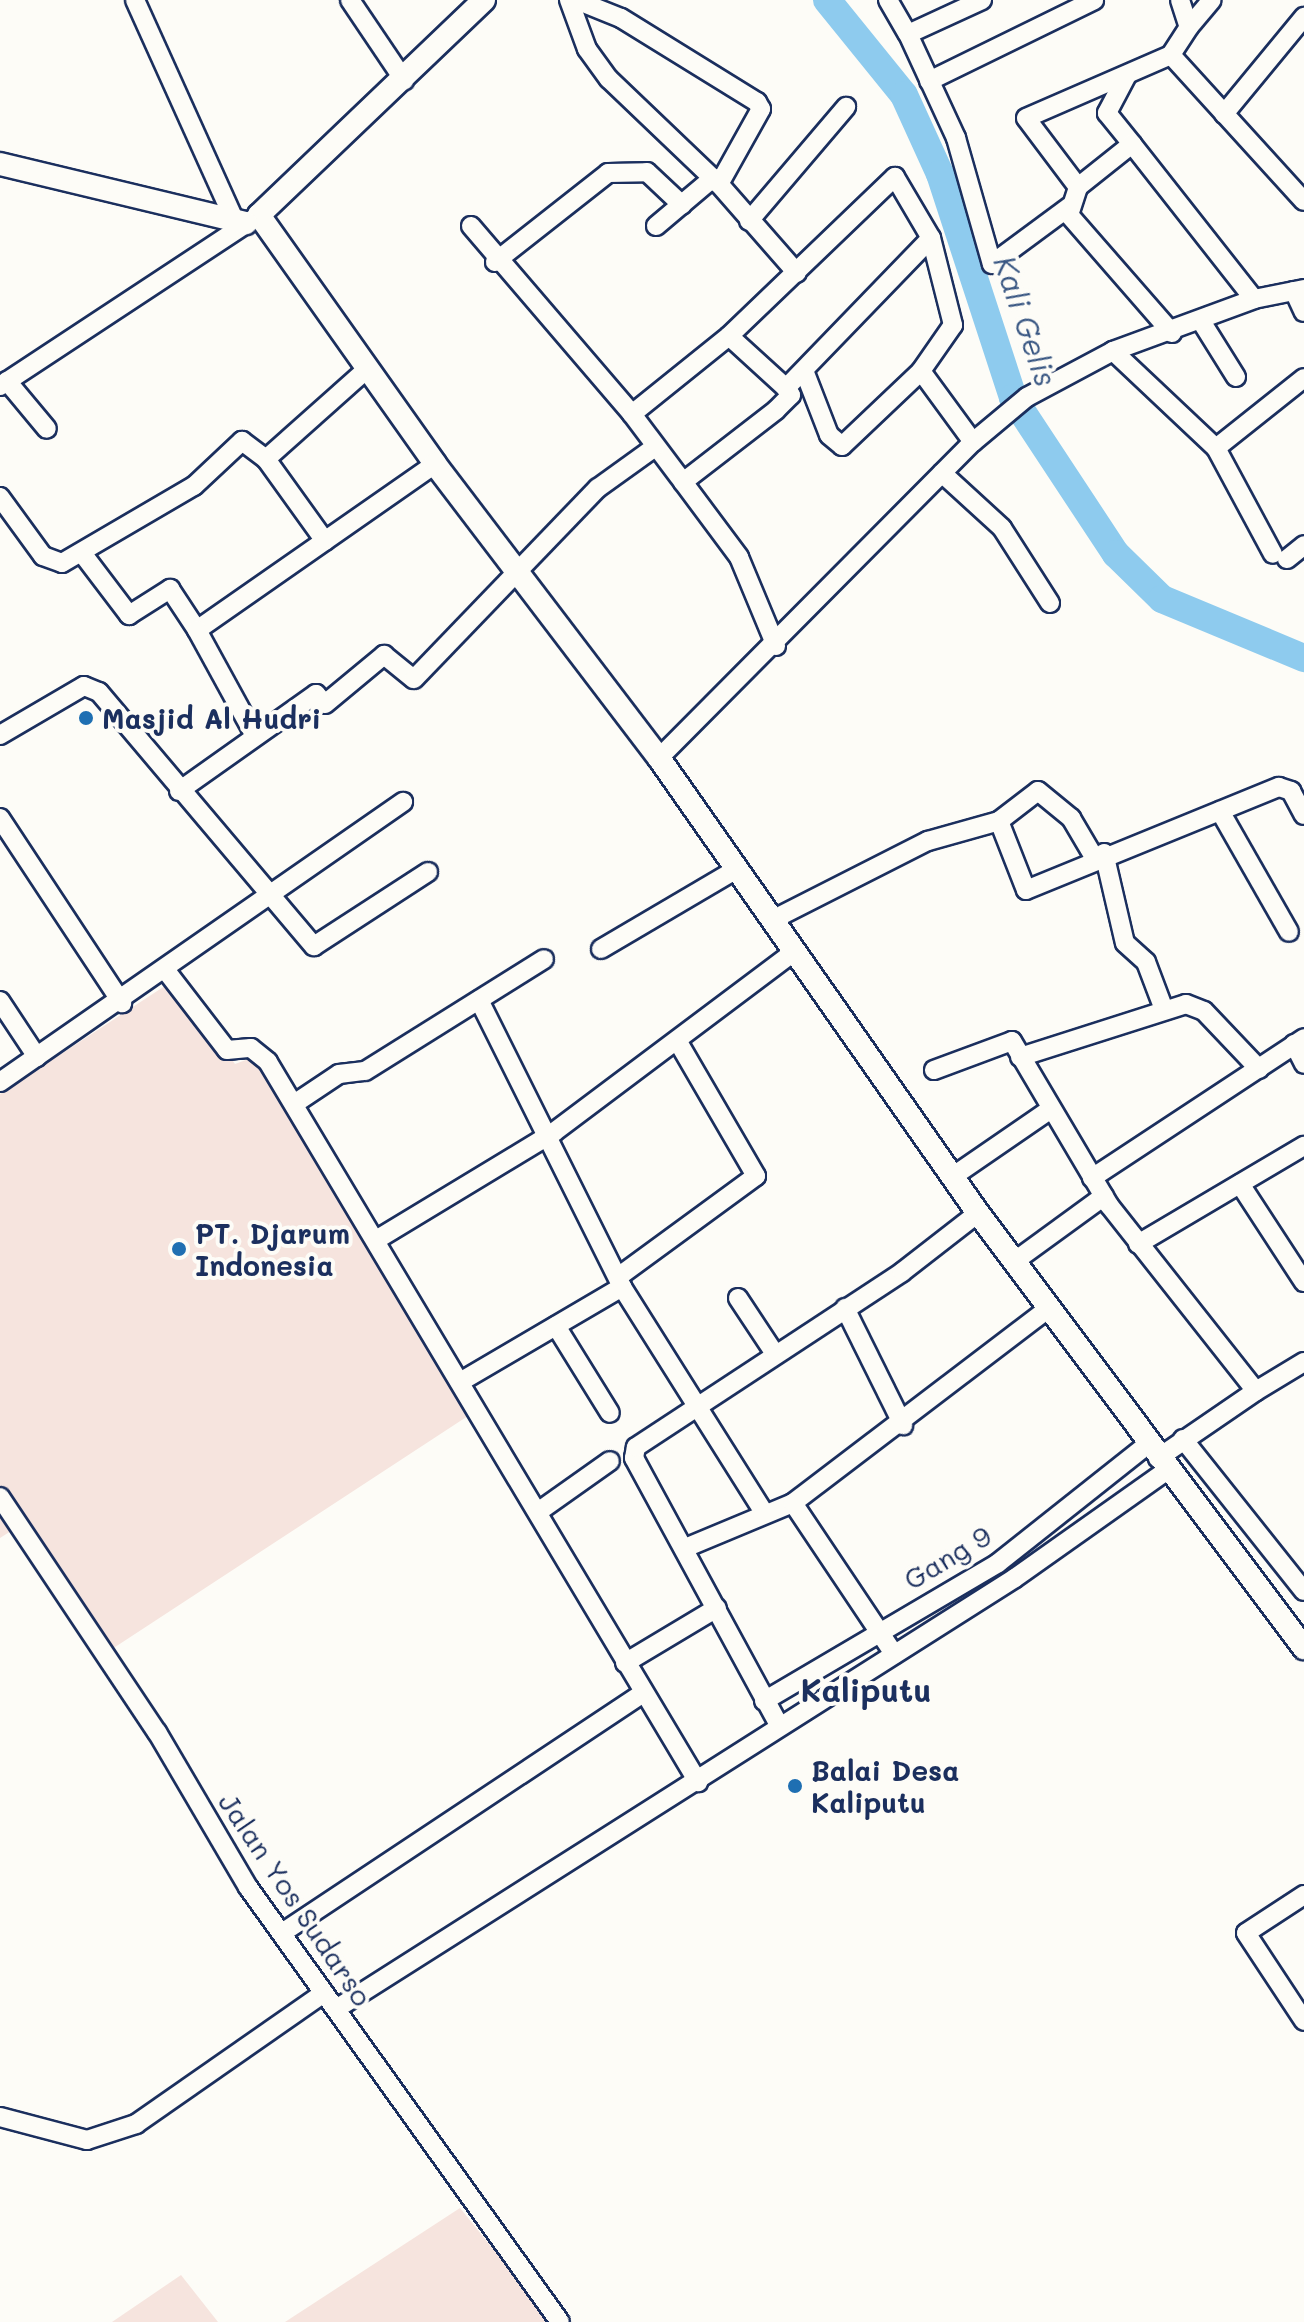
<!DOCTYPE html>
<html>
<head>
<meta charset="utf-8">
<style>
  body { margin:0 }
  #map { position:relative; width:1304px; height:2322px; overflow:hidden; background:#fdfcf7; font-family:Mali,sans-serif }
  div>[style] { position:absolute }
  .built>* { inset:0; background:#f6e4de }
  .river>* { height:28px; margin:-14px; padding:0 14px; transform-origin:14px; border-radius:14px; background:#8ecbee }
  .roads { filter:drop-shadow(2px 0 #1b2f5e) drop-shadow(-2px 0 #1b2f5e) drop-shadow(0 2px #1b2f5e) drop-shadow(0 -2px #1b2f5e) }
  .minor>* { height:18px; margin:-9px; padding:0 9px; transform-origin:9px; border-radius:9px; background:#fdfcf7 }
  .major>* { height:22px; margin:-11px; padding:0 11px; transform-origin:11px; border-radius:11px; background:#fdfcf7 }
  .dots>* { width:22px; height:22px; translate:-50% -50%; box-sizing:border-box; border:4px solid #fdfcf7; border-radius:50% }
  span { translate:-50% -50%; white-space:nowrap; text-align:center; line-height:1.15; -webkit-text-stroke:8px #fdfcf7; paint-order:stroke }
  .poi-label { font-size:28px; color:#1b2f5e; font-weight:700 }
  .left { translate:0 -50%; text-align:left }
  .street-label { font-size:28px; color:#1b2f5e }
  .water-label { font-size:30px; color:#385682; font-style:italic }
  .quarter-label { font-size:32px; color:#1b2f5e; font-weight:700 }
</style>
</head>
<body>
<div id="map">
  <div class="built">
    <i style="clip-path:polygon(174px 980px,235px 1064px,257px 1056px,474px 1412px,109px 1651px,25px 1522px,0 1538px,0 1094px)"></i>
    <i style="clip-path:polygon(460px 2208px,552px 2322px,285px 2322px)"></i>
    <i style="clip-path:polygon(181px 2275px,218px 2322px,112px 2322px)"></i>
  </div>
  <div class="river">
    <i style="left:827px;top:0;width:122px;rotate:51deg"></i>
    <i style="left:904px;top:95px;width:87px;rotate:65.5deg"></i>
    <i style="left:940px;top:174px;width:236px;rotate:71.9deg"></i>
    <i style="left:1013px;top:398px;width:187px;rotate:56.6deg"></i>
    <i style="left:1116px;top:554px;width:64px;rotate:44.4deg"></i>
    <i style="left:1162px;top:599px;width:154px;rotate:22.6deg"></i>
  </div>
  <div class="roads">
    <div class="minor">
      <i style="left:135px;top:0;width:236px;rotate:65.7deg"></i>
      <i style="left:350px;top:0;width:97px;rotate:56deg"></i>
      <i style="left:569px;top:0;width:52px;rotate:69.8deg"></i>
      <i style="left:587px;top:49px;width:37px;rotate:54deg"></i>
      <i style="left:609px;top:79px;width:152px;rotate:43.7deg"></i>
      <i style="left:719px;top:184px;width:118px;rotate:48.8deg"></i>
      <i style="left:576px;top:0;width:48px;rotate:21.8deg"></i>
      <i style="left:621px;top:18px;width:160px;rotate:31.7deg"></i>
      <i style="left:757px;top:102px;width:8px;rotate:60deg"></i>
      <i style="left:761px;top:109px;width:86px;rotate:119.2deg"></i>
      <i style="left:888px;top:0;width:39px;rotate:60deg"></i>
      <i style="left:982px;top:0;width:81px;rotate:155.3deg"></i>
      <i style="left:908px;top:34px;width:115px;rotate:65.2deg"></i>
      <i style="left:956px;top:138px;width:131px;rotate:74.1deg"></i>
      <i style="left:992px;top:264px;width:96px;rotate:-36.5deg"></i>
      <i style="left:1180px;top:0;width:28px;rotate:72deg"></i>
      <i style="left:1189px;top:27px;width:33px;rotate:123deg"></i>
      <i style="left:1171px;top:55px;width:197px;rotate:47.7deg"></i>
      <i style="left:1189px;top:27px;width:35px;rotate:-50deg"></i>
      <i style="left:1127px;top:75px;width:43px;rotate:117.8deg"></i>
      <i style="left:1107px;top:113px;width:40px;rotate:51deg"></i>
      <i style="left:929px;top:81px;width:184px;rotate:-26.1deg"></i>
      <i style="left:1224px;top:114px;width:126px;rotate:-50.5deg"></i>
      <i style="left:1078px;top:187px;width:86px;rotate:-127deg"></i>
      <i style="left:1026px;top:118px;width:158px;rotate:-23.5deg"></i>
      <i style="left:749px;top:221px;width:150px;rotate:-49.6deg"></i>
      <i style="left:471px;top:226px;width:248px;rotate:49.4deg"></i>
      <i style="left:632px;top:414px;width:124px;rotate:-38.8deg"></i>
      <i style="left:656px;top:226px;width:75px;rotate:-40.1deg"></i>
      <i style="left:931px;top:238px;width:209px;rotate:134deg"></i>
      <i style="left:786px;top:388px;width:77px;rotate:-137.6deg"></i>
      <i style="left:729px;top:336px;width:230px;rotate:-43.8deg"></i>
      <i style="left:895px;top:177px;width:71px;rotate:59.5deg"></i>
      <i style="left:931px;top:238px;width:90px;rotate:75.8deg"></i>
      <i style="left:953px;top:325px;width:56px;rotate:124.8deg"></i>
      <i style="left:921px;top:371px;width:88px;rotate:53.8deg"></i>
      <i style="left:495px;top:262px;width:144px;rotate:-38.2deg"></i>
      <i style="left:608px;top:173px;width:39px;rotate:-1deg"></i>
      <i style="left:647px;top:172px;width:48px;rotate:43.3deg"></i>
      <i style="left:1294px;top:291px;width:23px;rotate:65deg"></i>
      <i style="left:1201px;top:321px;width:66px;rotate:58deg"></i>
      <i style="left:1172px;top:333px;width:157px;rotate:-131.1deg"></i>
      <i style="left:1069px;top:215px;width:29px;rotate:-72deg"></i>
      <i style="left:1078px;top:187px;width:69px;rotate:-38.5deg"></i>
      <i style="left:1132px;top:144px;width:197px;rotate:51.8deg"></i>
      <i style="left:1113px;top:351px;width:141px;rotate:43.3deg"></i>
      <i style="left:1216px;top:448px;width:120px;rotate:61.7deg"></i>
      <i style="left:805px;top:373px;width:66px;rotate:68.8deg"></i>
      <i style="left:829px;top:435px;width:17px;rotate:40deg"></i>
      <i style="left:842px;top:446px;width:109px;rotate:-43.5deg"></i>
      <i style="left:7px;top:381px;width:62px;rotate:50.2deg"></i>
      <i style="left:0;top:386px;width:303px;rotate:-33.4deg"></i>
      <i style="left:632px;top:414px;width:85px;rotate:53.1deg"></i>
      <i style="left:1216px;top:448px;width:112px;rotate:-38.5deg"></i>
      <i style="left:266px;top:459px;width:137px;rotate:-41.7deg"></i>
      <i style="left:942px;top:473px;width:81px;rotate:42.5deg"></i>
      <i style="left:1002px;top:528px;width:89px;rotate:57.4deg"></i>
      <i style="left:0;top:497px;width:73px;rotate:53.9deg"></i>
      <i style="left:43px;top:556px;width:20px;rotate:20deg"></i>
      <i style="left:62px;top:563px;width:153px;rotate:-30.3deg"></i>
      <i style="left:194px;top:486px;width:66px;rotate:-43.2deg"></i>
      <i style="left:242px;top:441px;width:30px;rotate:37deg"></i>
      <i style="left:266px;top:459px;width:101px;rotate:54.3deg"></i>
      <i style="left:82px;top:553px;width:78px;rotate:52.8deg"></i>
      <i style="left:129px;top:615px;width:49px;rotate:-32.4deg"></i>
      <i style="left:170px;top:589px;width:49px;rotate:56.6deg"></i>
      <i style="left:197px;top:630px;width:290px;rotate:-34.9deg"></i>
      <i style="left:1287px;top:559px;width:22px;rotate:-39deg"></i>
      <i style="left:197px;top:630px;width:121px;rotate:61.3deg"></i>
      <i style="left:776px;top:646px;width:96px;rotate:-112.6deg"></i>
      <i style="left:739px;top:557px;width:94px;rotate:-126.7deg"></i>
      <i style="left:683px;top:482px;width:118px;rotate:-37.7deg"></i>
      <i style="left:776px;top:410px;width:21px;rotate:-45deg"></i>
      <i style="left:791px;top:395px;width:9px;rotate:-126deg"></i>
      <i style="left:0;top:735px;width:97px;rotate:-30.3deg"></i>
      <i style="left:84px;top:686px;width:16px;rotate:22deg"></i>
      <i style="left:99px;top:692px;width:333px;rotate:49.8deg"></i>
      <i style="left:314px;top:946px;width:136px;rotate:-33deg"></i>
      <i style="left:659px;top:758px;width:445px;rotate:-45.2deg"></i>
      <i style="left:973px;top:442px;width:70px;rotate:-39.8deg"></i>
      <i style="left:1027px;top:397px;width:98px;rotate:-28.1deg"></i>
      <i style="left:1113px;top:351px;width:150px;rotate:-20.2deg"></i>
      <i style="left:1254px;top:299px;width:51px;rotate:-11.3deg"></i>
      <i style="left:179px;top:791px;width:168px;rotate:-35.3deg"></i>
      <i style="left:316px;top:694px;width:13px;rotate:48deg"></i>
      <i style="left:325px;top:704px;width:77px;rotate:-39.7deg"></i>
      <i style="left:384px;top:655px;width:38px;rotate:39deg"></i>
      <i style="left:414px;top:679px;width:265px;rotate:-46.1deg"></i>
      <i style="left:598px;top:488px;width:70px;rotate:-35.7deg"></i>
      <i style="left:1220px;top:811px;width:139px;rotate:60.3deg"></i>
      <i style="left:0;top:818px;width:222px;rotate:56.6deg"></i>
      <i style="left:999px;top:821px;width:74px;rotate:68.6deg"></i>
      <i style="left:1026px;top:890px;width:273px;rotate:-22.2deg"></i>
      <i style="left:1279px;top:787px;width:13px;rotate:18deg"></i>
      <i style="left:1291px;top:791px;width:27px;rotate:62deg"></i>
      <i style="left:1104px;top:853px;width:92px;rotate:76.9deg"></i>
      <i style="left:1125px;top:943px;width:28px;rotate:42deg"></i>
      <i style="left:1146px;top:962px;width:48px;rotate:69.3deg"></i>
      <i style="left:772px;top:920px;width:175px;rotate:-26.9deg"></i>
      <i style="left:928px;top:841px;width:74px;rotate:-15.7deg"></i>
      <i style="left:999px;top:821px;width:49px;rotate:-37.6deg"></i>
      <i style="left:1038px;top:791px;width:43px;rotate:39.3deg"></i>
      <i style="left:1071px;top:818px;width:45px;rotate:59.5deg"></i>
      <i style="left:601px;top:949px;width:158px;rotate:-30.5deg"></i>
      <i style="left:167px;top:972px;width:98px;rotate:52.4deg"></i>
      <i style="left:227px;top:1050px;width:24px;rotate:-5deg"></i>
      <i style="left:251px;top:1048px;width:22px;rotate:39deg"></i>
      <i style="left:268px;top:1062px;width:839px;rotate:59.15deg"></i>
      <i style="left:479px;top:1000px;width:321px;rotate:63.5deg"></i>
      <i style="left:622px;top:1287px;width:268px;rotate:57.8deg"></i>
      <i style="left:0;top:1001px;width:67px;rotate:56.5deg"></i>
      <i style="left:1294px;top:1044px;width:22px;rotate:63deg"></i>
      <i style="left:1020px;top:1057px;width:174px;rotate:-17.7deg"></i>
      <i style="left:1186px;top:1004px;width:19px;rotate:21deg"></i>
      <i style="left:1204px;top:1011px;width:80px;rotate:46.5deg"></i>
      <i style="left:934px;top:1070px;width:83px;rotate:-20.4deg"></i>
      <i style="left:1012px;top:1041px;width:191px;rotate:59.4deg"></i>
      <i style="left:1109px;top:1205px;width:237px;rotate:51.7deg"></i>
      <i style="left:1256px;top:1391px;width:119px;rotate:145.6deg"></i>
      <i style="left:0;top:1082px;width:491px;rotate:-34.8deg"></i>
      <i style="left:294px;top:1104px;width:54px;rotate:-33.7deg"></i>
      <i style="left:339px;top:1074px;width:26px;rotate:-7deg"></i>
      <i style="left:365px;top:1071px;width:211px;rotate:-32deg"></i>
      <i style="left:952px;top:1177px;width:120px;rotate:-34.5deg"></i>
      <i style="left:1092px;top:1178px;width:254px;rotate:-33.4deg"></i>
      <i style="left:1240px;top:1184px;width:117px;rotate:56.9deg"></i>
      <i style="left:376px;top:1240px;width:208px;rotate:-31.2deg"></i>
      <i style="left:554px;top:1132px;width:300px;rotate:-36.9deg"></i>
      <i style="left:1138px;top:1244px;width:193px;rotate:-30.6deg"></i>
      <i style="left:1015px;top:1261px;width:110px;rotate:-36.1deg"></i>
      <i style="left:618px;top:1277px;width:171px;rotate:-36.2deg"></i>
      <i style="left:756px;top:1176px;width:157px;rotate:-120.2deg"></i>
      <i style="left:738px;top:1298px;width:67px;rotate:56.5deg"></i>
      <i style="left:845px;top:1308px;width:131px;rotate:63.6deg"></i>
      <i style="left:556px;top:1326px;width:102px;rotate:58.2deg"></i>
      <i style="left:460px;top:1382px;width:188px;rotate:-30.4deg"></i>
      <i style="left:1256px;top:1391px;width:56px;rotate:-31.1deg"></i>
      <i style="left:1183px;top:1439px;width:194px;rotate:51.5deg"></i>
      <i style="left:0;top:1497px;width:283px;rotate:56.3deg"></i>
      <i style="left:157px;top:1732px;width:180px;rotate:59.6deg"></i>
      <i style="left:248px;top:1887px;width:535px;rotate:54.35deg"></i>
      <i style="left:793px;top:1503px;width:182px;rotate:56.2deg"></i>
      <i style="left:538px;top:1512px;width:88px;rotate:-35.3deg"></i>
      <i style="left:685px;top:1548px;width:117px;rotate:-22.6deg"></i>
      <i style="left:793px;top:1503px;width:323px;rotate:-37.3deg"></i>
      <i style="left:625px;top:1663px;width:107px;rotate:-30.9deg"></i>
      <i style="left:764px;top:1701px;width:272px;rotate:-30.5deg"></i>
      <i style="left:998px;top:1563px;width:190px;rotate:-38.4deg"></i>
      <i style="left:779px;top:1725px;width:304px;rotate:-118.5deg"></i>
      <i style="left:634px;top:1458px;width:11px;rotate:-80deg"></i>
      <i style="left:636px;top:1447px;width:318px;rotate:-33.3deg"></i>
      <i style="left:902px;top:1272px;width:96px;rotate:-37.8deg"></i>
      <i style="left:1304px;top:1895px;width:69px;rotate:146.8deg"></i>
      <i style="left:1246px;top:1933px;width:105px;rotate:56.6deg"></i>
      <i style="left:282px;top:1933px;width:430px;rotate:-33.6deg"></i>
      <i style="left:336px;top:2009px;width:804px;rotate:-32.41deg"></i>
      <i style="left:1015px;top:1578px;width:185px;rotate:-35.3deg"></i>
      <i style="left:0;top:2117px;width:90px;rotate:14.8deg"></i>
      <i style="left:87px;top:2140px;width:52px;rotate:-18.1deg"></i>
      <i style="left:136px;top:2124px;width:229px;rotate:-34.9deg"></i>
    </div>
    <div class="major">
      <i style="left:484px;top:0;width:311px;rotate:136.3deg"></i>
      <i style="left:259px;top:215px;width:305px;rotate:54.7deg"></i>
      <i style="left:435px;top:464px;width:370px;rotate:52.7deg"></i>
      <i style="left:659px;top:758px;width:556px;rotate:54.97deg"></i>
      <i style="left:978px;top:1213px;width:544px;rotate:53.15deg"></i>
      <i style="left:0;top:164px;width:253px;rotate:13.5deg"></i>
    </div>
  </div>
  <div class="dots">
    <i style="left:86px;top:718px;background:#1f6fb2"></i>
    <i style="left:179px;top:1249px;background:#1f6fb2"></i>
    <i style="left:795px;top:1786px;background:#1f6fb2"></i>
  </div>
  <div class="poi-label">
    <span class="left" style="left:102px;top:718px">Masjid Al Hudri</span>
    <span class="left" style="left:195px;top:1249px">PT. Djarum<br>Indonesia</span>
    <span class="left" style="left:811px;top:1786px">Balai Desa<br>Kaliputu</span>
  </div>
  <div class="street-label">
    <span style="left:947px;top:1557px;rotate:-31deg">Gang 9</span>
    <span style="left:296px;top:1899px;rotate:56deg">Jalan Yos Sudarso</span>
  </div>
  <div class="water-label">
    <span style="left:1026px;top:321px;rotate:71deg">Kali Gelis</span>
  </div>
  <div class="quarter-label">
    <span style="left:866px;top:1689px">Kaliputu</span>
  </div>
</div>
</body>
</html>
